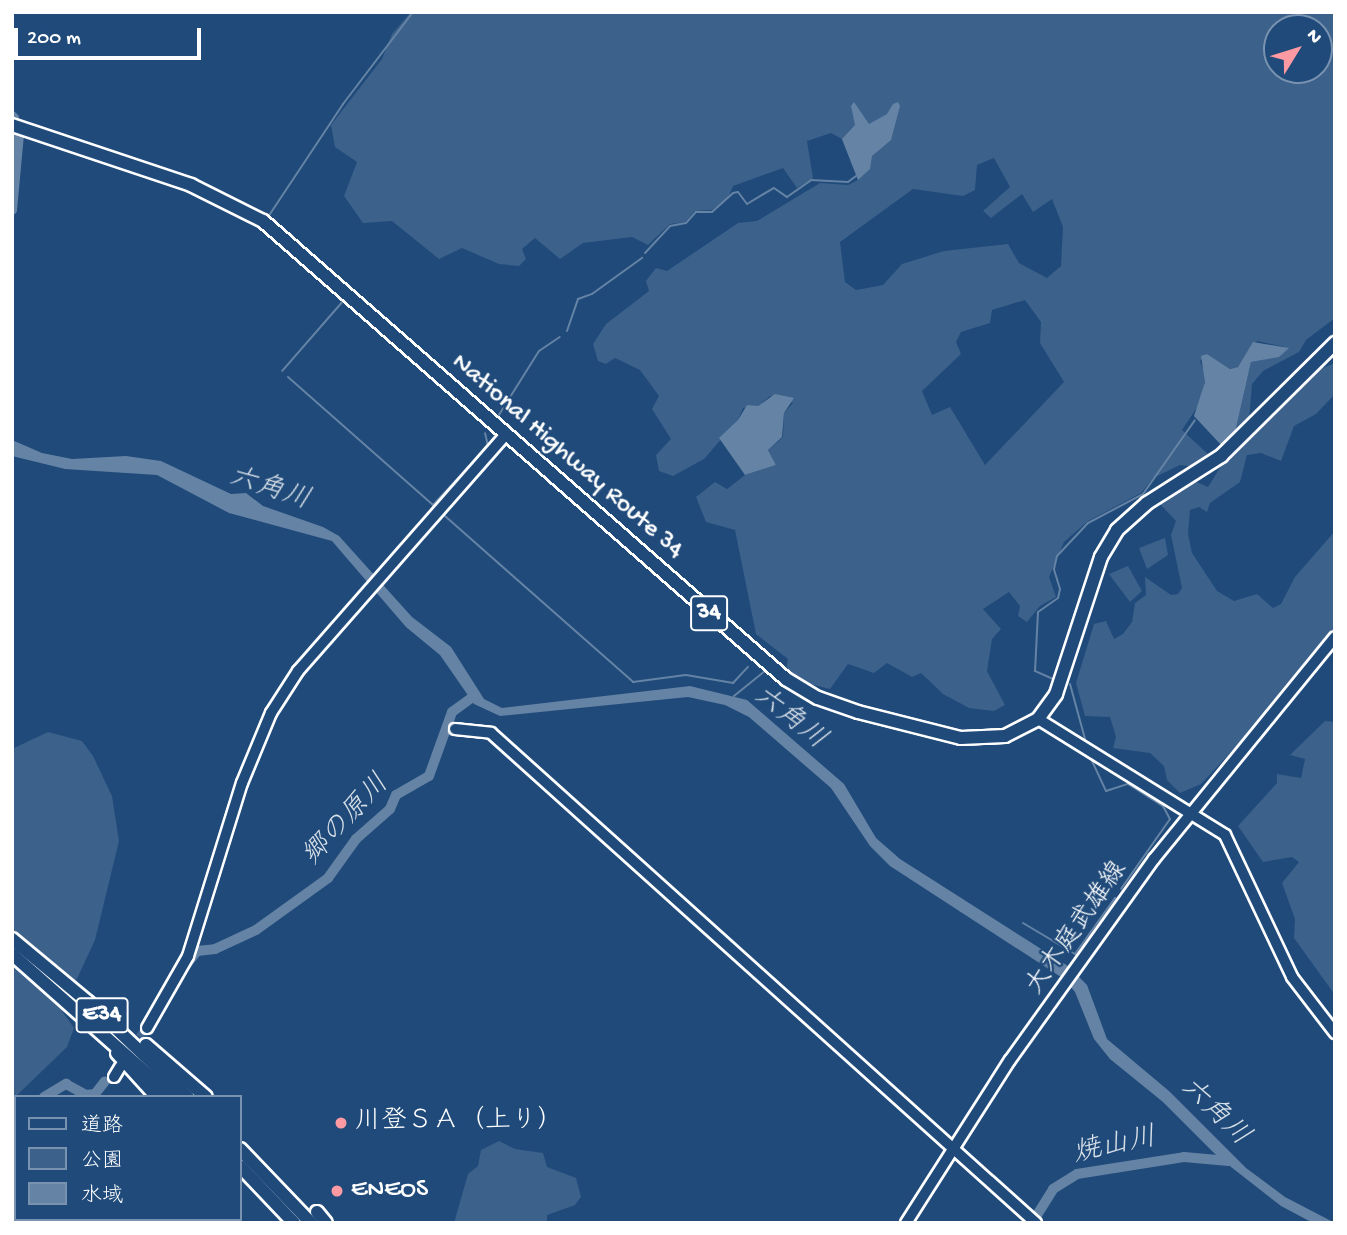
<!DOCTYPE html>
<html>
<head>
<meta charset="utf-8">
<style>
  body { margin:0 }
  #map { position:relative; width:1347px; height:1235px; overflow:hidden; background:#1f4a7a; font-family:"Gochi Hand","Klee One",sans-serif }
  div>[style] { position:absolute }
  .green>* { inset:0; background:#3c618b }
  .water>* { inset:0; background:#6583a4 }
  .stream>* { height:2px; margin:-1px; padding:0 1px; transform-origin:1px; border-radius:1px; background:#6583a4 }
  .river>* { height:10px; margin:-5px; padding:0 5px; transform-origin:5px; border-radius:5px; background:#6583a4 }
  .secondary-tunnel>* { height:10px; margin-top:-5px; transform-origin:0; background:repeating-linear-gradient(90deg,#41658e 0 10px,transparent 0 15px) }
  .roads { filter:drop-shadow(2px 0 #fff) drop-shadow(-2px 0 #fff) drop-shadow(0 2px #fff) drop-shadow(0 -2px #fff) }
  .secondary>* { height:10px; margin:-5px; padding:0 5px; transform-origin:5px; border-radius:5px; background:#1f4a7a }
  .highway>* { height:12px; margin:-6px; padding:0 6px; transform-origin:6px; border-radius:6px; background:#1f4a7a }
  .dots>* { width:19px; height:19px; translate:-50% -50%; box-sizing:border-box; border:4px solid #1f4a7a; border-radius:50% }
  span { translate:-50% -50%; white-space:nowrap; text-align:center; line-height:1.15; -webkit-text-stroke:5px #1f4a7a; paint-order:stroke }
  .shield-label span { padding:2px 5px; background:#1f4a7a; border:2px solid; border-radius:5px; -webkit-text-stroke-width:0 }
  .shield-label { font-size:24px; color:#fff; font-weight:700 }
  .street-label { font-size:26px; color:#fff }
  .poi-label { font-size:26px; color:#fff }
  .left { translate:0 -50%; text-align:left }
  .water-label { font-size:28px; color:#d8e0e8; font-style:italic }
  .frame { position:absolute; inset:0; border:14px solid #fff; pointer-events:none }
  .legend { position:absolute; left:14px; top:1095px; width:228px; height:126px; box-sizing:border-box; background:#1f4a7a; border:2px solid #7992af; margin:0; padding:9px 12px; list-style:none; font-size:21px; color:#fff }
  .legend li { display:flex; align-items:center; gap:14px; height:35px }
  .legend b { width:35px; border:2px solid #7992af }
  .north { position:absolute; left:1263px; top:14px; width:70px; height:70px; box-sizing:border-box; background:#1f4a7a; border:2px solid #7992af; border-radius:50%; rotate:52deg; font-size:19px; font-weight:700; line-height:28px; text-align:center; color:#fff }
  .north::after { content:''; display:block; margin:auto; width:24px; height:32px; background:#ff9aa2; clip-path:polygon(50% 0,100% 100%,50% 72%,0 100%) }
  .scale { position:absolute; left:14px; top:28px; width:187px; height:32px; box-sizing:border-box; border:4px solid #fff; border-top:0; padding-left:9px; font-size:21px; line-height:24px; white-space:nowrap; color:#fff; -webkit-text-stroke:5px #1f4a7a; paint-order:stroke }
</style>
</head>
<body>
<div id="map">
  <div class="green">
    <i style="clip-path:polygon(evenodd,411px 12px,1335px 12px,1335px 318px,1306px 340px,1299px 352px,1263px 371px,1252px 384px,1249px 420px,1234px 437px,1251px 362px,1266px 359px,1285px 347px,1257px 341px,1238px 367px,1230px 369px,1207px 354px,1200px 361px,1206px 376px,1200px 403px,1182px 430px,1209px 455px,1196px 467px,1180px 465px,1153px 478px,1141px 493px,1088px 521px,1064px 542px,1049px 577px,1056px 597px,1040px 606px,1027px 622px,1018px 616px,1020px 606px,1009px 592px,983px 609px,1001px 629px,992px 639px,987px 671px,1005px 705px,994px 711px,969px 708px,943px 694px,921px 673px,912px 677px,887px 663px,874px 673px,848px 664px,830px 689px,810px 684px,786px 670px,788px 659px,756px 634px,735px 530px,706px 522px,696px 497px,715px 482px,727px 489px,745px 475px,776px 465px,768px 450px,783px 437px,784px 413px,793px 403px,770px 396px,758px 406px,743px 408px,738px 420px,704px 459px,673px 476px,659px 471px,656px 455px,671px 439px,652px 409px,659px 396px,640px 370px,615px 358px,606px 364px,598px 361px,593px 344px,606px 324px,649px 291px,646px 281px,656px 268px,667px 271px,738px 223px,757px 221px,820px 183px,848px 185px,858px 180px,842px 139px,831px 133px,807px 141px,813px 178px,797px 188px,783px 168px,733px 186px,728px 198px,712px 210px,695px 211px,685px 222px,670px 224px,648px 245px,632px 237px,583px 243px,560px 259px,535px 238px,522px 249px,526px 259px,519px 266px,499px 264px,462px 248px,439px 259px,392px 221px,363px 223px,344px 196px,357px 162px,335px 147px,331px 125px,382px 59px,392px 34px,411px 12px,1277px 28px,1319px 28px,1319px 70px,1277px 70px,1277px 28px,411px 12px,994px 158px,1010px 187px,983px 211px,991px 218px,1022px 194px,1033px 212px,1052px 199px,1063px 227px,1061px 266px,1047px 278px,1019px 263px,1008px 244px,944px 251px,902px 264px,883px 285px,856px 290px,845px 282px,840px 242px,913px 189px,963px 196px,975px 190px,977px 165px,994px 158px,411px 12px,1025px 300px,1041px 322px,1040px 343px,1064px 382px,985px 465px,950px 407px,932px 415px,922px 391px,961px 354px,956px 342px,961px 332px,990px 323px,992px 310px,1025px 300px)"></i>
    <i style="clip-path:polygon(1335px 363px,1335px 394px,1316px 414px,1294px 426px,1281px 461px,1261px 453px,1247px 455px,1240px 482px,1210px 503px,1207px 512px,1199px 507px,1190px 510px,1188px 534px,1192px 553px,1217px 591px,1234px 601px,1257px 594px,1273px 608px,1281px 604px,1295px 577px,1335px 531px,1335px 627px,1281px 699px,1201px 784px,1180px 793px,1167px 780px,1164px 766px,1150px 753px,1113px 748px,1116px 737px,1110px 717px,1085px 716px,1076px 683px,1094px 624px,1106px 621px,1114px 639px,1123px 634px,1132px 622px,1135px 603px,1146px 595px,1145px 577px,1171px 595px,1178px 594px,1182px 588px,1171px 535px,1176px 521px,1160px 504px,1194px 481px,1208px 487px,1221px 466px,1320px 369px)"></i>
    <i style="clip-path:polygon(1165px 538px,1168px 555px,1147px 569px,1139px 548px)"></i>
    <i style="clip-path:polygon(1128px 566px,1142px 591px,1130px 602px,1109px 574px)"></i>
    <i style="clip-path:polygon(1325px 721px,1335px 722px,1335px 995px,1294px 938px,1295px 919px,1282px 883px,1299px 862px,1292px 857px,1263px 862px,1238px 826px,1277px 783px,1277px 774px,1301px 778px,1305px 759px,1290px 755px)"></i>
    <i style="clip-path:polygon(48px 732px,82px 741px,93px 756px,112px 796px,119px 841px,95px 940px,62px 1011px,74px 1028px,67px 1047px,12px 1100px,12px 749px)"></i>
    <i style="clip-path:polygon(499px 1141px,515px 1149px,543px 1153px,547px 1167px,576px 1178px,581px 1197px,575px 1205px,547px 1215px,547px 1223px,454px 1223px,468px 1174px,478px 1166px,481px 1150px)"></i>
  </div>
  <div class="water">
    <i style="clip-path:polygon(854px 102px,869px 124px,887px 114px,893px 104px,898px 102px,900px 106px,891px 140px,872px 156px,870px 169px,858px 180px,842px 139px,855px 125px,851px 106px)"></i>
    <i style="clip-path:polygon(1253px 342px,1289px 348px,1279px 357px,1251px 362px,1234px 437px,1222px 446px,1194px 416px,1205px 382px,1201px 356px,1207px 354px,1230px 369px,1238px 367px)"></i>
    <i style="clip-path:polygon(775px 394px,794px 398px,784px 413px,782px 437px,768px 450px,776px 465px,745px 475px,719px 438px,738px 420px,747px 405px,758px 406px)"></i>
    <i style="clip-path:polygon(12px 440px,42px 453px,72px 459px,126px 456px,161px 461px,231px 494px,246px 493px,263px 506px,323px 527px,339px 536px,412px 617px,451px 647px,484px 699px,502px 708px,690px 686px,747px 700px,844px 784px,876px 838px,900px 859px,1068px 966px,1087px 985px,1107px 1039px,1169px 1091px,1246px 1168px,1285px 1197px,1335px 1223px,1313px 1223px,1281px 1206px,1217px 1156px,1163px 1102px,1110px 1059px,1094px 1039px,1075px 992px,1064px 979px,890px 866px,870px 846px,831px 788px,749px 717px,725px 705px,688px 697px,500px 716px,474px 704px,440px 655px,406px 627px,332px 541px,229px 513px,157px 475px,65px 469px,12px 456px)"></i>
  </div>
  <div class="stream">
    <i style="left:268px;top:217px;width:136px;rotate:-56.4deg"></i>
    <i style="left:343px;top:104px;width:116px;rotate:-52.7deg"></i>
    <i style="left:263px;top:231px;width:106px;rotate:40.4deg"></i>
    <i style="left:344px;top:300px;width:94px;rotate:131.1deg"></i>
    <i style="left:645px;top:253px;width:37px;rotate:-47deg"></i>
    <i style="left:670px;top:226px;width:16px;rotate:-11deg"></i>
    <i style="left:686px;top:223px;width:15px;rotate:-48deg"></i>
    <i style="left:696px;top:212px;width:16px"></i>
    <i style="left:712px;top:212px;width:28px;rotate:-42deg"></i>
    <i style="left:733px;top:193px;width:5px;rotate:-11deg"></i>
    <i style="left:738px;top:192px;width:15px;rotate:53deg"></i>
    <i style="left:747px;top:204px;width:31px;rotate:-31deg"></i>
    <i style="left:774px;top:188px;width:16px;rotate:35deg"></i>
    <i style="left:787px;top:197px;width:29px;rotate:-35deg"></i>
    <i style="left:811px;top:180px;width:37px;rotate:3deg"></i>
    <i style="left:848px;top:182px;width:10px;rotate:-37deg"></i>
    <i style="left:567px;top:331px;width:34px;rotate:-71deg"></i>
    <i style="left:578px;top:299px;width:15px;rotate:-20deg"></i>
    <i style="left:592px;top:294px;width:62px;rotate:-35.8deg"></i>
    <i style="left:288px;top:377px;width:193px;rotate:41.4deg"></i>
    <i style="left:433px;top:505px;width:81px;rotate:-47deg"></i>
    <i style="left:488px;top:446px;width:13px;rotate:-103deg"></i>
    <i style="left:497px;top:418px;width:79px;rotate:-57.9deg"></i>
    <i style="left:539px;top:351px;width:25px;rotate:-34deg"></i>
    <i style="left:445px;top:516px;width:251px;rotate:41.4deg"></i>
    <i style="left:633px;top:682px;width:53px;rotate:-7.5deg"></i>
    <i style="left:686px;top:675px;width:48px;rotate:9.7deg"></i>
    <i style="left:733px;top:683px;width:22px;rotate:-47deg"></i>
    <i style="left:1053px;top:679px;width:20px;rotate:-156deg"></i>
    <i style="left:1035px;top:671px;width:59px;rotate:-87.1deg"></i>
    <i style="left:1038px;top:612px;width:24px;rotate:-35deg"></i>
    <i style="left:1058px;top:598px;width:9px;rotate:-77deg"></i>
    <i style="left:1060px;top:589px;width:21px;rotate:-107deg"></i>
    <i style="left:1054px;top:569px;width:13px;rotate:-77deg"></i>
    <i style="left:1057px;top:556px;width:45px;rotate:-46.8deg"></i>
    <i style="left:1088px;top:523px;width:62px;rotate:-27.8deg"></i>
    <i style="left:1143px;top:494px;width:90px;rotate:-54.9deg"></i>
    <i style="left:1070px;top:684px;width:57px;rotate:74.7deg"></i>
    <i style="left:734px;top:696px;width:40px;rotate:-39deg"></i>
    <i style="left:1092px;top:761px;width:33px;rotate:65deg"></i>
    <i style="left:1106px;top:791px;width:23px;rotate:-18deg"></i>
    <i style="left:1128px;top:784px;width:41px;rotate:32.2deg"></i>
    <i style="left:1163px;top:806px;width:15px;rotate:62deg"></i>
    <i style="left:1170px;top:819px;width:85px;rotate:125deg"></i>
    <i style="left:1023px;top:923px;width:61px;rotate:30.8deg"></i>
    <i style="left:1075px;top:954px;width:69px;rotate:-54.5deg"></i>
  </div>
  <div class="river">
    <i style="left:12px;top:116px;width:3px;rotate:45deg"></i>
    <i style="left:12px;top:210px;width:76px;rotate:-84.7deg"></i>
    <i style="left:186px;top:965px;width:18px;rotate:-52deg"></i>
    <i style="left:197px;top:951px;width:18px;rotate:-6deg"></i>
    <i style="left:215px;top:949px;width:45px;rotate:-24.9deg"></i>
    <i style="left:256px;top:930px;width:89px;rotate:-35.8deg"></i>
    <i style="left:328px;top:878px;width:48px;rotate:-54.3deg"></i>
    <i style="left:356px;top:839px;width:45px;rotate:-41.4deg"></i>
    <i style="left:390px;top:809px;width:15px;rotate:-67deg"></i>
    <i style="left:396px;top:795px;width:38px;rotate:-30deg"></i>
    <i style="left:429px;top:776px;width:68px;rotate:-70.2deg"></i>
    <i style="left:452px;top:712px;width:29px;rotate:-36deg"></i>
    <i style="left:44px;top:1097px;width:26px;rotate:-31deg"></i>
    <i style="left:66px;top:1084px;width:23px;rotate:29deg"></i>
    <i style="left:86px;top:1095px;width:9px;rotate:-6deg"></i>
    <i style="left:95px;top:1094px;width:16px;rotate:-52deg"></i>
    <i style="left:12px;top:1133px;width:4px;rotate:-14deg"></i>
    <i style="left:1032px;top:1223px;width:40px;rotate:-58deg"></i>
    <i style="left:1053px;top:1189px;width:28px;rotate:-32deg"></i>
    <i style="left:1077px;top:1174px;width:108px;rotate:-9deg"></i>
    <i style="left:1184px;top:1157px;width:45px;rotate:5.1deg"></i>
  </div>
  <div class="secondary-tunnel">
    <i style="left:132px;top:1050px;width:27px;rotate:-56deg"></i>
  </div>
  <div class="roads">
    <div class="secondary">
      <i style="left:1038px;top:719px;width:220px;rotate:31.8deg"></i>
      <i style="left:1225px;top:835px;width:157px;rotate:64.7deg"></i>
      <i style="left:1292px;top:977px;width:71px;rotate:52.5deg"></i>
      <i style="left:455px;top:729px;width:36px;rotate:6deg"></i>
      <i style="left:491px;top:733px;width:733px;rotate:41.96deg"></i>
      <i style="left:147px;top:1028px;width:83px;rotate:-60.3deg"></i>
      <i style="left:188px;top:956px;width:181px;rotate:-72.7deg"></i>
      <i style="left:242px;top:783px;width:76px;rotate:-67.5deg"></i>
      <i style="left:271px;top:713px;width:50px;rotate:-57.3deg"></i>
      <i style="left:298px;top:671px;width:314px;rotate:-48.7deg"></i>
      <i style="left:114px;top:1077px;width:12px;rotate:-59deg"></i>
      <i style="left:906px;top:1223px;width:193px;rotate:-57.5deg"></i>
      <i style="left:1010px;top:1060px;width:247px;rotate:-54.4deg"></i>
      <i style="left:1154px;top:859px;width:286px;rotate:-50.8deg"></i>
    </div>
    <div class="highway">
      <i style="left:12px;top:125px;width:189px;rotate:18.5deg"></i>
      <i style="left:191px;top:185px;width:80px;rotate:26.6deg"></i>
      <i style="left:263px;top:221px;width:695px;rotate:41.21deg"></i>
      <i style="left:786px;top:679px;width:37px;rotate:31deg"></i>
      <i style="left:818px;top:698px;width:42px;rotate:19.3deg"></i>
      <i style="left:858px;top:712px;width:106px;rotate:14.2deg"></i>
      <i style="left:961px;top:738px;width:44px;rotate:-2.6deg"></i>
      <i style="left:1005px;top:736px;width:37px;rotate:-27deg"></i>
      <i style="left:1038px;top:719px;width:31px;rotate:-54deg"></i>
      <i style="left:1056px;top:694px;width:144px;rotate:-71.8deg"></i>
      <i style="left:1101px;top:557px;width:31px;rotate:-59deg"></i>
      <i style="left:1117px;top:530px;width:40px;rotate:-42deg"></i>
      <i style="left:1147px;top:503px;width:88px;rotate:-32.4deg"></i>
      <i style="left:1221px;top:456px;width:161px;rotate:-44.7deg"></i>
      <i style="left:12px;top:939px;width:99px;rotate:39.7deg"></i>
      <i style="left:88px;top:1002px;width:138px;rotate:43.5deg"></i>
      <i style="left:12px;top:954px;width:215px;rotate:41.6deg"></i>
      <i style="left:146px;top:1045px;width:79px;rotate:40.9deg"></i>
      <i style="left:117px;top:1053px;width:59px;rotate:47.7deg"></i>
      <i style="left:240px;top:1149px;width:103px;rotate:46.2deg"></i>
      <i style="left:240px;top:1166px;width:79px;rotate:46.5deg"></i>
      <i style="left:317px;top:1212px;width:14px;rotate:51deg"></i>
    </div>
  </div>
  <div class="dots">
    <i style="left:341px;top:1123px;background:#ff9aa2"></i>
    <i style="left:337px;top:1191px;background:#ff9aa2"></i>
  </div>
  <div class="shield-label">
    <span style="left:709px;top:613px">34</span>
    <span style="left:102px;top:1015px">E34</span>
  </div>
  <div class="street-label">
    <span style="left:567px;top:457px;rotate:41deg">National Highway Route 34</span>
    <span style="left:1078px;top:929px;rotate:-55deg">大木庭武雄線</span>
  </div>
  <div class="poi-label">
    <span class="left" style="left:355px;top:1123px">川登ＳＡ（上り）</span>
    <span class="left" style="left:351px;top:1191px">ENEOS</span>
  </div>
  <div class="water-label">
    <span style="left:269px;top:490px;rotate:18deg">六角川</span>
    <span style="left:789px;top:719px;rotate:38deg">六角川</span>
    <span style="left:347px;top:821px;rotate:-47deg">郷の原川</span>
    <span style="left:1214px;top:1113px;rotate:44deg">六角川</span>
    <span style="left:1115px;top:1147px;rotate:-12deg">焼山川</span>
  </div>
  <div class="frame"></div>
  <ul class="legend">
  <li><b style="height:9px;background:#1f4a7a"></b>道路</li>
  <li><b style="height:19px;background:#3c618b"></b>公園</li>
  <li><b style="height:19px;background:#6583a4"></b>水域</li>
  </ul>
  <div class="north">N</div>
  <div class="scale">200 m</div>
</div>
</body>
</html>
